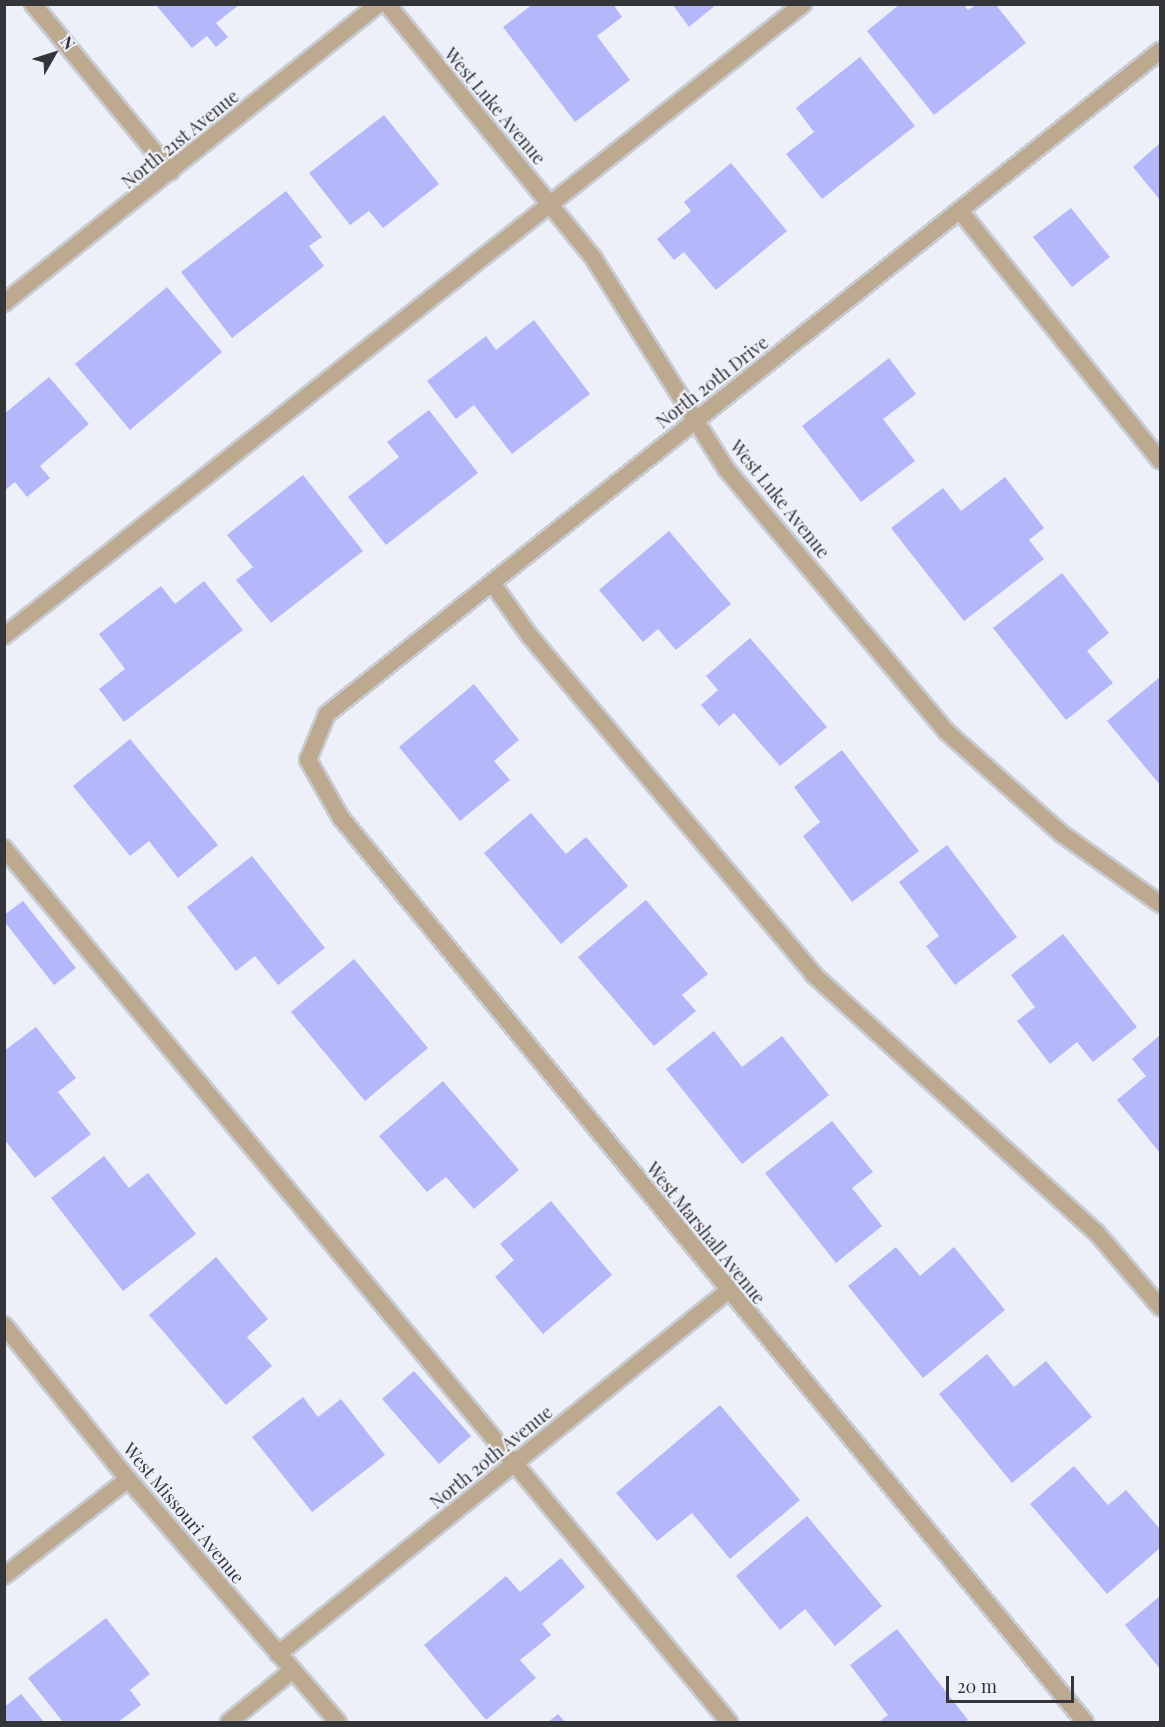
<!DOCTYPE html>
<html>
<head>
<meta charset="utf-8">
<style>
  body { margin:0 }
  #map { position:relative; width:1165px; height:1727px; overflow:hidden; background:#edf0f8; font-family:"Playfair Display",serif }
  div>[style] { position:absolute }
  .building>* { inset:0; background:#b4b8fa }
  .roads { filter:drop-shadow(2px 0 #c8cbd2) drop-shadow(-2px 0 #c8cbd2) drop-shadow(0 2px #c8cbd2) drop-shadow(0 -2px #c8cbd2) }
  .service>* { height:16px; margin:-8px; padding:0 8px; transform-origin:8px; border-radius:8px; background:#bda990 }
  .minor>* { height:16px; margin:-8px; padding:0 8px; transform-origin:8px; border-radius:8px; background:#bda990 }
  .tertiary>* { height:16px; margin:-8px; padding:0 8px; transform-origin:8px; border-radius:8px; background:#bda990 }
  span { translate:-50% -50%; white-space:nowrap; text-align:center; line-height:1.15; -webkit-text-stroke:4.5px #edf0f8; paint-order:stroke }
  .street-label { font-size:18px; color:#343538 }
  .frame { position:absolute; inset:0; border:6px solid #343538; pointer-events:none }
  .north { position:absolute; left:24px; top:24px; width:60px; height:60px; -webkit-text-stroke:4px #edf0f8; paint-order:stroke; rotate:51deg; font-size:16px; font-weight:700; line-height:24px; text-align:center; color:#343538 }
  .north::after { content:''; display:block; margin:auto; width:21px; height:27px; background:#343538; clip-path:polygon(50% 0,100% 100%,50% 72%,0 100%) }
  .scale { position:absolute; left:946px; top:1676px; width:128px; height:27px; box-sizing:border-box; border:3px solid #343538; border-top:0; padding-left:8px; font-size:18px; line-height:21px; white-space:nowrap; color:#343538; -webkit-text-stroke:4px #edf0f8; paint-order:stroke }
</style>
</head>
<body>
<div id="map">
  <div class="building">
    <i style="clip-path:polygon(533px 4px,613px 4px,622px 17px,597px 36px,630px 80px,575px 122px,503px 27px)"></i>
    <i style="clip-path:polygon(672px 4px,717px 4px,689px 27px)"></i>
    <i style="clip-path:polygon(900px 4px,963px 4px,968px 10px,976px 5px,996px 5px,1026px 43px,934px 115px,867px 31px)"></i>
    <i style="clip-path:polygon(156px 5px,239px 5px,216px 23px,228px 37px,216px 47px,207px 36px,192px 48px)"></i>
    <i style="clip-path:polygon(860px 57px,915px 126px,822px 199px,786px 154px,814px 132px,796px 108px)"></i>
    <i style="clip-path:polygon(384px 115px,439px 184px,383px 228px,369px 211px,350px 225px,309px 173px)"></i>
    <i style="clip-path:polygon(1160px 143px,1160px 200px,1133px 167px)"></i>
    <i style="clip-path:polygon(731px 163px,787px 231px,716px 290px,684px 252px,674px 260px,657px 239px,691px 211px,684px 202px)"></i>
    <i style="clip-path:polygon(286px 191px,322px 237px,309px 246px,324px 266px,232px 338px,181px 272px)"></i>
    <i style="clip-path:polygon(1071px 208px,1110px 257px,1072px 287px,1033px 237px)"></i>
    <i style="clip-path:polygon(167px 287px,222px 352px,130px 430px,75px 364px)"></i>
    <i style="clip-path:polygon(534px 320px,590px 394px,512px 454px,474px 405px,456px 419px,427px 381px,486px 336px,496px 350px)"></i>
    <i style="clip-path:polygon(889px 358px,916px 394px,883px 419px,915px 461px,861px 502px,802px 426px)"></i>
    <i style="clip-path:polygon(49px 377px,89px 424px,40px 466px,50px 478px,27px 497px,15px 482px,4px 491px,4px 414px)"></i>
    <i style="clip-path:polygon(429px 410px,478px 473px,386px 545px,348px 497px,399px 457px,387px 442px)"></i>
    <i style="clip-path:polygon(303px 475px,363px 551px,271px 623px,236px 580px,253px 567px,227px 535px)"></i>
    <i style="clip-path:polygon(1005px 477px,1044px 528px,1029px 540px,1044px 559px,964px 621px,891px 528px,943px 488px,961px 511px)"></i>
    <i style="clip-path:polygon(669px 531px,731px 604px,676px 650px,658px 629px,643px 642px,599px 590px)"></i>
    <i style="clip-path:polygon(1062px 573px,1109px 633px,1087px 651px,1113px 683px,1066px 720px,993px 628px)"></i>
    <i style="clip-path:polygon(204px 581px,243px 630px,124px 722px,99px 689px,125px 669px,99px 634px,161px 586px,175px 604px)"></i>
    <i style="clip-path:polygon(750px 638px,827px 727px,780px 766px,734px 713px,719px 726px,701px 705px,718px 690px,706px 676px)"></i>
    <i style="clip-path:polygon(1160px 677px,1160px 785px,1107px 721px)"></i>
    <i style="clip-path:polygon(474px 684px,519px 740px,494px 761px,510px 780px,460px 821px,399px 747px)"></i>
    <i style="clip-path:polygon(130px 739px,218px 845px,178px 878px,149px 841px,130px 856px,73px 786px)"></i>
    <i style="clip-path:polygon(842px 750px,919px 851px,852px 902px,803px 836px,820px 822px,794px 787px)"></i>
    <i style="clip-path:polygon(531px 813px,566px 854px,586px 837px,628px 886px,561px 944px,484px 853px)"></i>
    <i style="clip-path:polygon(947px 845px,1017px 937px,955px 985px,926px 946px,939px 936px,899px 882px)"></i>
    <i style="clip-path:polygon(252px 856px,325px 948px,278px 985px,255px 956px,236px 971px,187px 907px)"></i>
    <i style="clip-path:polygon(646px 900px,708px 974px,682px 995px,696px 1011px,654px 1046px,578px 957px)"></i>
    <i style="clip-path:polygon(23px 901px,76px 968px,54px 985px,4px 921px,4px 915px)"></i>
    <i style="clip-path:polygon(1063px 934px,1137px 1027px,1093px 1062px,1077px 1042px,1050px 1064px,1017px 1021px,1035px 1007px,1011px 975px)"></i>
    <i style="clip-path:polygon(354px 959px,428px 1048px,365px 1101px,291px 1012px)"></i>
    <i style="clip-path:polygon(36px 1027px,76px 1078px,58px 1092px,91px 1134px,35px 1178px,4px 1139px,4px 1051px)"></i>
    <i style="clip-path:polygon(714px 1031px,742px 1067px,782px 1036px,829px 1095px,742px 1164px,666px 1069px)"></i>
    <i style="clip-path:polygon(1160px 1035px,1160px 1153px,1117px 1100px,1146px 1076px,1132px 1059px)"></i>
    <i style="clip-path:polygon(443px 1081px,519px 1170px,474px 1209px,446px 1177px,427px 1192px,379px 1136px)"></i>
    <i style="clip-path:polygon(832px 1121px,873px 1172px,852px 1188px,882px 1226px,836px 1263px,765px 1173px)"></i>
    <i style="clip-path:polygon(104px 1156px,129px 1188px,148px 1173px,196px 1234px,123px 1291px,51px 1198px)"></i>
    <i style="clip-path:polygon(551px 1201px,612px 1275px,543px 1334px,495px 1277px,514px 1260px,500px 1244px)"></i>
    <i style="clip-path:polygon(896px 1247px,920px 1276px,954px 1247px,1005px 1310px,923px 1378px,848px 1286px)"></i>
    <i style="clip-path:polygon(216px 1257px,268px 1319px,247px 1337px,272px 1366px,226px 1405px,149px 1315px)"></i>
    <i style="clip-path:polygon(987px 1354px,1014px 1387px,1046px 1361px,1092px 1417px,1012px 1483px,939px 1394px)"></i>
    <i style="clip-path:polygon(414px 1371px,471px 1436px,439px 1464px,382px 1399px)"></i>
    <i style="clip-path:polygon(303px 1397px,318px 1417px,341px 1399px,385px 1455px,312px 1512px,252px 1437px)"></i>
    <i style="clip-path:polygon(720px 1405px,800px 1500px,730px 1559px,692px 1513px,657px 1541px,616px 1493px)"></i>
    <i style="clip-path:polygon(1074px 1466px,1108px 1505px,1126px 1490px,1160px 1529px,1160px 1548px,1107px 1594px,1030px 1504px)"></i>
    <i style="clip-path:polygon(807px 1516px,882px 1606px,835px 1646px,805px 1609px,780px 1630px,736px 1576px)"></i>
    <i style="clip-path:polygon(561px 1558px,585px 1587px,542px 1624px,551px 1635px,520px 1660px,536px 1678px,486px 1720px,424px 1645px,506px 1576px,520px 1592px)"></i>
    <i style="clip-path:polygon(1160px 1596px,1160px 1669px,1125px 1625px)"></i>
    <i style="clip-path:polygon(106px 1618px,150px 1674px,130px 1690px,141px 1705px,118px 1722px,63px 1722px,28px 1678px)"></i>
    <i style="clip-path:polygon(897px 1629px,968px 1720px,964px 1722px,879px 1722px,888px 1715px,850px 1665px)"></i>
    <i style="clip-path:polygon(21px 1694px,44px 1722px,4px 1722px,4px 1707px)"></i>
    <i style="clip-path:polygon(558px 1714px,565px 1722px,548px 1722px)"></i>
  </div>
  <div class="roads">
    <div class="service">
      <i style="left:33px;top:4px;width:217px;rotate:50.6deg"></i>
      <i style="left:961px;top:212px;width:318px;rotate:51.3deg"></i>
      <i style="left:492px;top:583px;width:64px;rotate:54.6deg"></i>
      <i style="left:529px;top:635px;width:442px;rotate:50deg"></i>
      <i style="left:813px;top:974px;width:383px;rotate:42.4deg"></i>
      <i style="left:1096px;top:1232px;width:99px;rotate:49.5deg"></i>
      <i style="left:4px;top:636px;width:1019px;rotate:-38.34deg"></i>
      <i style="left:4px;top:848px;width:1136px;rotate:50.32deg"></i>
      <i style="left:229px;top:1722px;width:82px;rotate:-39.1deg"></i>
    </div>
    <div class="minor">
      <i style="left:387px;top:4px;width:328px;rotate:50.9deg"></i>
      <i style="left:594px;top:259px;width:249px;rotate:57.8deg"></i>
      <i style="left:727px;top:470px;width:342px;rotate:50deg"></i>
      <i style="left:947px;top:732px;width:154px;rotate:41.6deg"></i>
      <i style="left:1062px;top:834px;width:120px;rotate:35.5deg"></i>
      <i style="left:4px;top:1576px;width:157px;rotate:-38deg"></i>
      <i style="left:278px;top:1654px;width:578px;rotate:-38.89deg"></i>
      <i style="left:1085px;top:1722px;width:1171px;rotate:-129.45deg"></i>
      <i style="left:341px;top:818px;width:67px;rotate:-119.6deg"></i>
      <i style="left:308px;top:760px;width:50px;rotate:-67.6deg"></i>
      <i style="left:327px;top:714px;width:1065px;rotate:-38.52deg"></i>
    </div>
    <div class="tertiary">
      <i style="left:4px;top:303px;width:479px;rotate:-38.6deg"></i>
      <i style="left:4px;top:1325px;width:198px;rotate:51.2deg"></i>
      <i style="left:128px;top:1479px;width:321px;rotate:49.2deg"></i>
    </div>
  </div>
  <div class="street-label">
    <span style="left:495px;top:106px;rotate:50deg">West Luke Avenue</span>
    <span style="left:180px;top:139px;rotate:-39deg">North 21st Avenue</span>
    <span style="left:712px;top:382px;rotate:-38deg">North 20th Drive</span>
    <span style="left:780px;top:499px;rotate:51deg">West Luke Avenue</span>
    <span style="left:706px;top:1233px;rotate:51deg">West Marshall Avenue</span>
    <span style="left:491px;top:1457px;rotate:-39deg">North 20th Avenue</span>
    <span style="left:184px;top:1513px;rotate:50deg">West Missouri Avenue</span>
  </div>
  <div class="frame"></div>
  <div class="north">N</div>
  <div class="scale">20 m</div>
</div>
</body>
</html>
